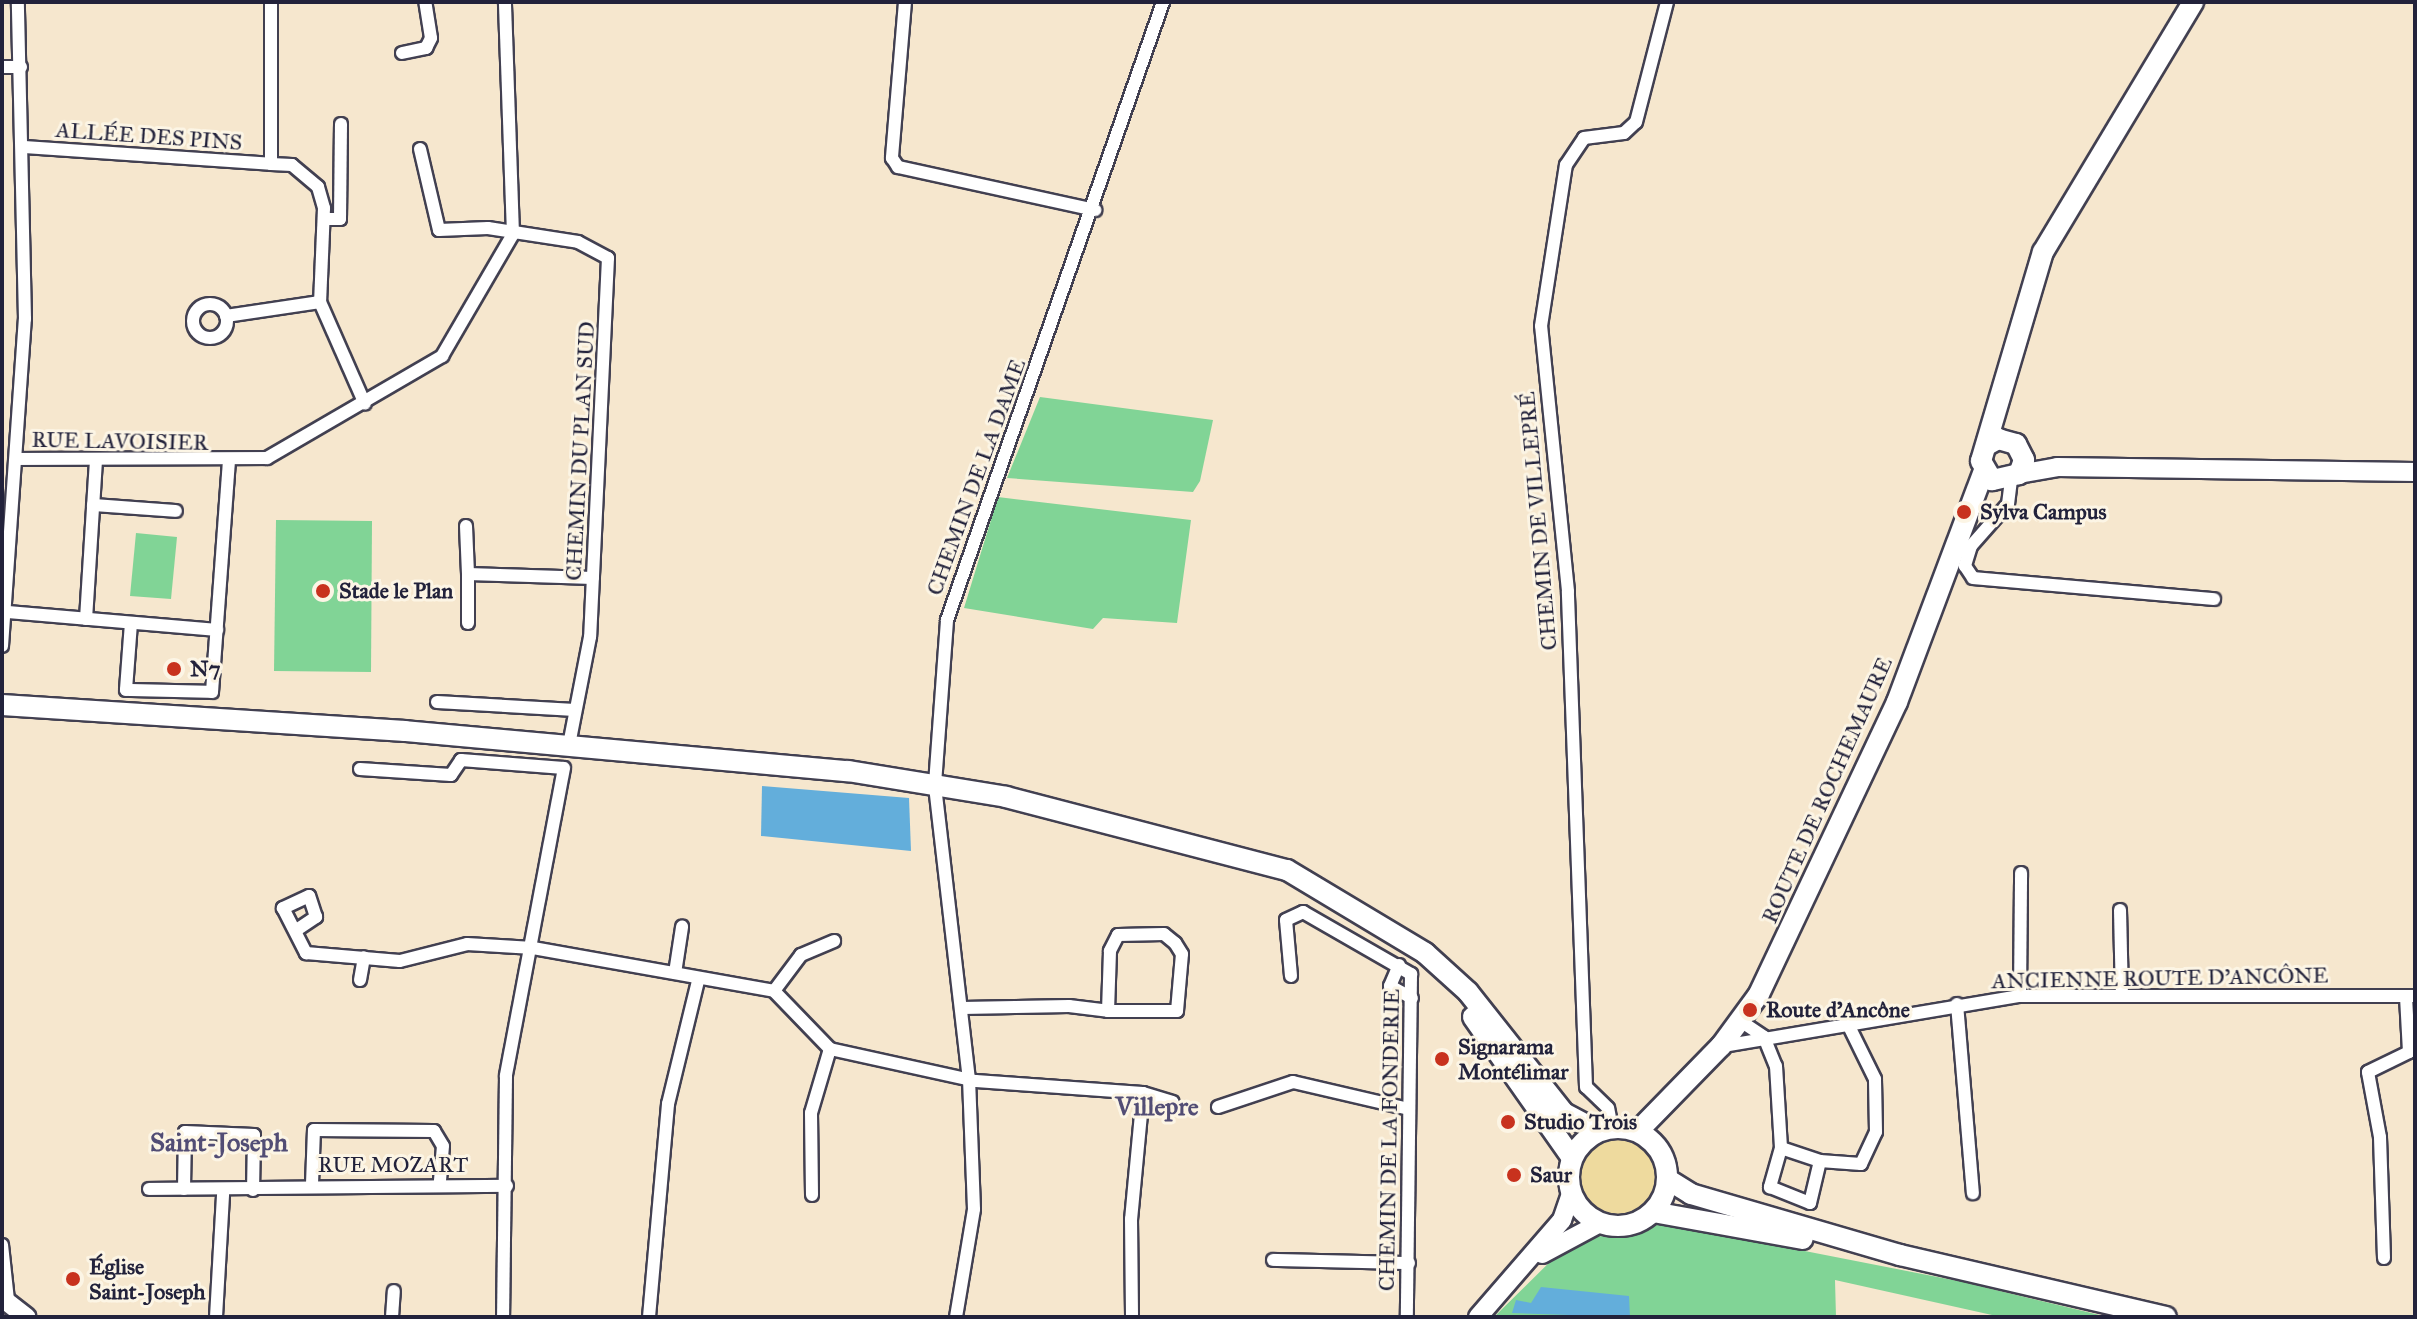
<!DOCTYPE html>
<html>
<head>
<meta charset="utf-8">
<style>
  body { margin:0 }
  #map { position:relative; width:2417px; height:1319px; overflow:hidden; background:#f6e7ce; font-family:"IM FELL Great Primer",serif }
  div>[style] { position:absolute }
  .green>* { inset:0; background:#81d496 }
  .sand>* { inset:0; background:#eeda9e }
  .round { border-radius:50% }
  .water>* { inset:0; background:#63aedb }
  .roads { filter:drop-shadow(2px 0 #424051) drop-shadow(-2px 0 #424051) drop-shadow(0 2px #424051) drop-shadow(0 -2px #424051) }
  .street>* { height:12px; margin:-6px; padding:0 6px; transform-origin:6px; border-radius:6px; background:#fff }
  .street>.ring { margin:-6px; padding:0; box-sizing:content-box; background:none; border:12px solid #fff; border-radius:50% }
  .secondary>* { height:18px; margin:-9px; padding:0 9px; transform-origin:9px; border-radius:9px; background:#fff }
  .primary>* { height:20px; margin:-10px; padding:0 10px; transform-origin:10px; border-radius:10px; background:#fff }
  .primary>.ring { margin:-10px; padding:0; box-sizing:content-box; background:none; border:20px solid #fff; border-radius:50% }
  .dots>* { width:22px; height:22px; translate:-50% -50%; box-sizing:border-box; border:4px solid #fcf5e5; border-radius:50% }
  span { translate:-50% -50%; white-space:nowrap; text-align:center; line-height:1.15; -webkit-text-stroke:6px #fcf5e5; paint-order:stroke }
  .street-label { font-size:22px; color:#22223b }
  .poi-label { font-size:22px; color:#22223b; font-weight:700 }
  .left { translate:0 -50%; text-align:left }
  .quarter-label { font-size:26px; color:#524d75; font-weight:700 }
  .frame { position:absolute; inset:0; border:4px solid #22223b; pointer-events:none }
</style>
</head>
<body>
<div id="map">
  <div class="green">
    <i style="clip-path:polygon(1040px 397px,1213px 420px,1200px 481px,1193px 492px,1007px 478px)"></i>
    <i style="clip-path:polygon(998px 497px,1191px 520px,1177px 623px,1103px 618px,1093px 629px,964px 608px)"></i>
    <i style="clip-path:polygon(276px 520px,372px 521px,371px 672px,274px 671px)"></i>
    <i style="clip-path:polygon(136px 533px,177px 537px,171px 599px,130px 596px)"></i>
    <i style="clip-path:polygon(1662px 1223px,1963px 1282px,2108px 1317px,2001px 1317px,1835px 1280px,1836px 1317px,1494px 1317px,1562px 1250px,1593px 1236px,1627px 1237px)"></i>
  </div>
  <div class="sand">
    <i class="round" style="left:1580px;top:1140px;width:76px;height:76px"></i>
  </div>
  <div class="water">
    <i style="clip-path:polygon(762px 786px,909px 798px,911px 851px,761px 836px)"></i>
    <i style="clip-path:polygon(1541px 1287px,1629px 1296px,1630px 1317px,1512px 1313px,1516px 1300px,1531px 1303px)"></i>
  </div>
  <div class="roads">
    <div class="street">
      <i style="left:271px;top:2px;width:162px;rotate:90deg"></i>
      <i style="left:271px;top:164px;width:21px;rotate:3deg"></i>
      <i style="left:292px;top:165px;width:34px;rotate:40deg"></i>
      <i style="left:318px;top:187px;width:22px;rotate:74deg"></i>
      <i style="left:324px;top:208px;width:94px;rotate:92.4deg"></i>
      <i style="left:320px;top:302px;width:111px;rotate:66.2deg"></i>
      <i style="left:905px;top:2px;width:157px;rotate:94.8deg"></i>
      <i style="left:892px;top:158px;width:11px;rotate:56deg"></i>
      <i style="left:898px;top:167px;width:202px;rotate:12.3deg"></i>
      <i style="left:402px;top:53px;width:25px;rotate:-12deg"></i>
      <i style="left:426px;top:48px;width:11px;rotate:-63deg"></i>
      <i style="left:431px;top:38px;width:36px;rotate:-99deg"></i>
      <i style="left:2px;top:67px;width:19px"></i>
      <i style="left:23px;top:147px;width:249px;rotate:3.9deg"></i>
      <i style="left:420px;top:149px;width:83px;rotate:76.8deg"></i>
      <i style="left:439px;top:230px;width:49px;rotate:-2.3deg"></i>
      <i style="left:488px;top:228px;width:91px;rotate:8.8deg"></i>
      <i style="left:578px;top:242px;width:34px;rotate:28deg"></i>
      <i style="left:608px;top:258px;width:379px;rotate:92.7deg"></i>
      <i style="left:590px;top:637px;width:110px;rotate:101deg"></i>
      <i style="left:324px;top:219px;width:16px"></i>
      <i style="left:340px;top:219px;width:95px;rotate:-89.4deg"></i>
      <i class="ring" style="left:193px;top:304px;width:22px;height:22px"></i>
      <i style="left:226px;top:316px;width:95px;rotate:-8.5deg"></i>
      <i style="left:17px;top:459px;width:250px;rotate:-0.2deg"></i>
      <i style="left:267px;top:458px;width:203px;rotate:-30.2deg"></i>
      <i style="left:442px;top:356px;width:141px;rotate:-59.8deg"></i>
      <i style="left:513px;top:234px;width:232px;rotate:-92deg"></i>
      <i style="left:2011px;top:480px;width:24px;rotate:97deg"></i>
      <i style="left:2008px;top:504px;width:56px;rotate:131.4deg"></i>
      <i style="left:1971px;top:546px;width:21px;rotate:107deg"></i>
      <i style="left:1965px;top:566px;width:14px;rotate:56deg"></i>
      <i style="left:1973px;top:578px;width:242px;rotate:5deg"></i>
      <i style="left:93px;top:505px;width:83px;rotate:4.1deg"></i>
      <i style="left:466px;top:526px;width:48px;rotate:87.6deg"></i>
      <i style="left:468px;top:574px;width:125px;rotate:1.8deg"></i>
      <i style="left:468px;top:574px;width:49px;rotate:90deg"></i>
      <i style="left:8px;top:612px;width:210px;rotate:4.9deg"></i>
      <i style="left:86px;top:619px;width:158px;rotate:-86.4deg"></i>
      <i style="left:131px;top:623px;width:67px;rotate:94.3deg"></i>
      <i style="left:126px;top:690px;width:86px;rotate:1.3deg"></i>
      <i style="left:212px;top:692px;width:230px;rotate:-85.8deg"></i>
      <i style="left:2px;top:646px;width:328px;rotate:-86deg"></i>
      <i style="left:25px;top:319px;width:317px;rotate:-91.3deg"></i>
      <i style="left:437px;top:702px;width:138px;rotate:3.3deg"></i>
      <i style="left:360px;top:769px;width:91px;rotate:3.8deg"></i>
      <i style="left:451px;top:775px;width:18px;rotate:-56deg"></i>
      <i style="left:461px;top:760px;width:103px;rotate:4.4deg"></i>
      <i style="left:564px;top:768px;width:313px;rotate:100.7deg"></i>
      <i style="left:506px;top:1076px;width:241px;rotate:90.7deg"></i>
      <i style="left:2120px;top:910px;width:86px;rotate:88.7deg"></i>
      <i style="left:298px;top:929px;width:22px;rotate:-34deg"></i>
      <i style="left:316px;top:917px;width:22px;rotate:-108deg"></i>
      <i style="left:309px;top:896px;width:29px;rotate:155deg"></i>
      <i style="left:283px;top:908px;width:51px;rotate:62.9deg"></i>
      <i style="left:306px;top:953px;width:94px;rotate:4.9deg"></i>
      <i style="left:400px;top:961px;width:69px;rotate:-14.2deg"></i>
      <i style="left:467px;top:944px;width:66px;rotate:3.5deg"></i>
      <i style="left:533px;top:948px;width:245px;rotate:10.1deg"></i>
      <i style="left:774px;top:991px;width:81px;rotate:46deg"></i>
      <i style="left:830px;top:1049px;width:149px;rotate:12.4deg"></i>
      <i style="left:976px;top:1081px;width:167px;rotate:4.1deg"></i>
      <i style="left:1143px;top:1093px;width:127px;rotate:95.4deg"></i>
      <i style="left:1131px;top:1219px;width:98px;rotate:89.4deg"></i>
      <i style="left:1399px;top:965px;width:23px;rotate:113deg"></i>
      <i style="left:1390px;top:986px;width:25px;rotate:29deg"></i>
      <i style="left:675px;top:973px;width:47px;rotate:-81.3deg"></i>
      <i style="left:1291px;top:976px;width:56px;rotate:-95.1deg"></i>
      <i style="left:1286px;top:920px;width:19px;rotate:-25deg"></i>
      <i style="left:1303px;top:912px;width:125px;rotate:29.9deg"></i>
      <i style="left:1411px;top:974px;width:343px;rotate:90.7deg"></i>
      <i style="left:360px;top:980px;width:23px;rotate:-80deg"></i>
      <i style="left:774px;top:991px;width:45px;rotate:-53.1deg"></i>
      <i style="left:801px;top:955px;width:36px;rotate:-23deg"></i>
      <i style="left:2020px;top:996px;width:123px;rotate:-89.5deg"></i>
      <i style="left:1957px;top:1004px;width:190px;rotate:85.2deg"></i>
      <i style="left:962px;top:1008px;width:107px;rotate:-1.1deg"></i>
      <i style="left:1069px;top:1006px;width:39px;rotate:7deg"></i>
      <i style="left:1108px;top:1011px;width:69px"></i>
      <i style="left:1177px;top:1011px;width:57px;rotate:-85deg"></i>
      <i style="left:1182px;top:954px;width:13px;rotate:-122deg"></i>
      <i style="left:1175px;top:943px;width:14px;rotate:-141deg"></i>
      <i style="left:1164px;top:934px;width:46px;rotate:178.8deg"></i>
      <i style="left:1118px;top:935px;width:18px;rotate:117deg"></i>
      <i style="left:1110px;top:951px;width:60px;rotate:91.9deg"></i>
      <i style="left:1742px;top:1022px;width:27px;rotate:34deg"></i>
      <i style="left:1764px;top:1037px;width:31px;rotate:68deg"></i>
      <i style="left:1776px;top:1066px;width:82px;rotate:86.5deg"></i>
      <i style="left:1781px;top:1148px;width:41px;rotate:105.8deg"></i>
      <i style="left:1770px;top:1187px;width:43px;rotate:21.8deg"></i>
      <i style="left:1810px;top:1203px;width:43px;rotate:-76.6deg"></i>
      <i style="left:1820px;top:1161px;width:41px;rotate:-161.6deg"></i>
      <i style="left:1723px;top:1046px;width:301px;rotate:-9.6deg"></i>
      <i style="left:2020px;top:996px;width:395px"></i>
      <i style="left:1143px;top:1093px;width:31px;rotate:17deg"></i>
      <i style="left:1218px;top:1107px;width:79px;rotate:-18.4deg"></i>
      <i style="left:1293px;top:1082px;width:119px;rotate:13.1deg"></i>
      <i style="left:1612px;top:1128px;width:20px;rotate:-101deg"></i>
      <i style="left:1608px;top:1108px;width:30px;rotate:-136deg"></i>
      <i style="left:1586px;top:1087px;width:496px;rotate:-92.1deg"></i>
      <i style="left:1568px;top:591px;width:266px;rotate:-95.8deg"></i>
      <i style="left:1541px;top:326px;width:163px;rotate:-81.2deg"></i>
      <i style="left:1566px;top:165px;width:32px;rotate:-56deg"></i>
      <i style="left:1584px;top:138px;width:40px;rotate:-7.1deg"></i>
      <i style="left:1624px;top:133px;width:16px;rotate:-43deg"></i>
      <i style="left:1636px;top:122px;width:124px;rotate:-75.5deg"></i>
      <i style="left:1820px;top:1161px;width:41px;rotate:4.2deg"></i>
      <i style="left:1861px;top:1164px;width:35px;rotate:-65deg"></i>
      <i style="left:1876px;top:1132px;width:53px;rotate:-91.1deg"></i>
      <i style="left:1875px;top:1079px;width:66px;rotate:-116.2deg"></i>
      <i style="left:312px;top:1184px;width:54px;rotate:-87.9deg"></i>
      <i style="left:314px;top:1130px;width:120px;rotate:0.5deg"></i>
      <i style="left:434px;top:1131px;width:17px;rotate:59deg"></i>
      <i style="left:443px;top:1146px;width:38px;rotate:95deg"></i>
      <i style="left:149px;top:1189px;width:358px;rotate:-0.5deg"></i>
      <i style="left:184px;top:1189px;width:57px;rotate:-89deg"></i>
      <i style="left:185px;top:1132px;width:69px;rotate:2.5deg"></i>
      <i style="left:254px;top:1135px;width:55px;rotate:91deg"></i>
      <i style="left:812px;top:1195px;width:82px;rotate:-90.7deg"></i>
      <i style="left:811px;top:1113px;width:67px;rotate:-73.5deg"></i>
      <i style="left:2px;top:1245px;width:55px;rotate:83.8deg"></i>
      <i style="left:2384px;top:1258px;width:121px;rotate:-91.9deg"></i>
      <i style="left:2380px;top:1137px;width:66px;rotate:-100.5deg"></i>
      <i style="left:2368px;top:1072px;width:46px;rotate:-26deg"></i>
      <i style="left:2409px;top:1052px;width:56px;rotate:-93.1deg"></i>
      <i style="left:1273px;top:1260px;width:136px;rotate:1.3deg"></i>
      <i style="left:216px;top:1317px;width:123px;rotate:-86.7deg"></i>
      <i style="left:392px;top:1317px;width:26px;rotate:-86deg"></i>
      <i style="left:649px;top:1317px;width:214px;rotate:-84.9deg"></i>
      <i style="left:668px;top:1104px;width:127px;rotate:-76.3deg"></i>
      <i style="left:956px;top:1317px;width:109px;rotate:-80.5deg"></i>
      <i style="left:974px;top:1209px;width:129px;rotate:-92.2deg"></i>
      <i style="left:969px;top:1080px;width:298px;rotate:-96.6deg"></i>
      <i style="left:935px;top:784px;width:164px;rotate:-85.8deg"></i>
      <i style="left:947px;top:620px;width:655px;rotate:-70.73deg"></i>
    </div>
    <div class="secondary">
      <i style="left:2019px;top:474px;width:39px;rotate:-10deg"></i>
      <i style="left:2057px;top:467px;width:358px;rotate:0.8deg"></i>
      <i style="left:1542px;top:1254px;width:66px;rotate:-28.1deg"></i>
      <i style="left:2px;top:1298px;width:31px;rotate:38deg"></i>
      <i style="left:1478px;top:1317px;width:128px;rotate:-49.1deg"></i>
      <i style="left:1562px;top:1220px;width:28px;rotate:-71deg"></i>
    </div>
    <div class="primary">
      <i style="left:1987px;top:445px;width:13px;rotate:-29deg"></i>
      <i style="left:1998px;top:439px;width:19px;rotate:16deg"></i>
      <i style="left:2016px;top:444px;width:18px;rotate:63deg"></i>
      <i style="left:2024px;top:460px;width:15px;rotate:110deg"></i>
      <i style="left:2019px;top:474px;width:28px;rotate:167deg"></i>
      <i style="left:1992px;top:480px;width:22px;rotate:-120deg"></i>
      <i style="left:1981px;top:461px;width:218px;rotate:-73.5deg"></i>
      <i style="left:2043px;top:252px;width:292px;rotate:-59deg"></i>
      <i style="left:2px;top:705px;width:404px;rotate:3.7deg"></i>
      <i style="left:405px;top:731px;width:445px;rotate:5.2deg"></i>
      <i style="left:848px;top:771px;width:160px;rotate:9.3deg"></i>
      <i style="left:1006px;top:797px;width:290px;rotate:14.6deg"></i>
      <i style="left:1287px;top:870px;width:161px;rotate:31deg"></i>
      <i style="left:1425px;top:953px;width:58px;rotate:42.2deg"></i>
      <i style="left:1468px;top:992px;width:154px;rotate:51.6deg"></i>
      <i style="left:1564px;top:1113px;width:38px;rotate:28deg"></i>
      <i style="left:1473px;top:1017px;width:172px;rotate:54.9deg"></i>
      <i class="ring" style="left:1569px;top:1128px;width:78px;height:78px"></i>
      <i style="left:1638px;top:1131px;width:119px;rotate:-45.7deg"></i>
      <i style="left:1721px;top:1046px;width:64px;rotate:-53.8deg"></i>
      <i style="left:1759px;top:994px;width:323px;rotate:-64.7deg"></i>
      <i style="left:1897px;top:702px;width:247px;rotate:-69.4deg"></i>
      <i style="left:1667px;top:1179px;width:28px;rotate:32deg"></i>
      <i style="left:1691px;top:1194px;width:218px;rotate:16.3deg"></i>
      <i style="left:1900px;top:1255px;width:273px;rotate:13.1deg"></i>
      <i style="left:1653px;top:1212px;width:152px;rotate:10.2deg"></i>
    </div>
  </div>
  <div class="dots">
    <i style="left:1964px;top:512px;background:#c8321e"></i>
    <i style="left:323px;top:591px;background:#c8321e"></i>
    <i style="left:174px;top:669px;background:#c8321e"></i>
    <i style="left:1750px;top:1010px;background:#c8321e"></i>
    <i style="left:1442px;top:1059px;background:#c8321e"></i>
    <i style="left:1508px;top:1122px;background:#c8321e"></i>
    <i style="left:1514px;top:1175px;background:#c8321e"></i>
    <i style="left:73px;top:1279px;background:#c8321e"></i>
  </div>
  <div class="street-label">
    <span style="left:149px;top:136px;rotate:4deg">ALLÉE DES PINS</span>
    <span style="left:120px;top:441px;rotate:1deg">RUE LAVOISIER</span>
    <span style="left:580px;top:451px;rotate:-87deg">CHEMIN DU PLAN SUD</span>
    <span style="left:976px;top:477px;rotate:-70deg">CHEMIN DE LA DAME</span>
    <span style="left:1538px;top:521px;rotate:-95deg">CHEMIN DE VILLEPRÉ</span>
    <span style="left:1827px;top:790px;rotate:-66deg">ROUTE DE ROCHEMAURE</span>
    <span style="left:2160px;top:978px;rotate:-1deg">ANCIENNE ROUTE D'ANCÔNE</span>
    <span style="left:1389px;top:1140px;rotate:-89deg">CHEMIN DE LA FONDERIE</span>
    <span style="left:393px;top:1165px">RUE MOZART</span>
  </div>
  <div class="poi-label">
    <span class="left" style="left:1980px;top:512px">Sylva Campus</span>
    <span class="left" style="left:339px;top:591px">Stade le Plan</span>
    <span class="left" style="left:190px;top:669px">N7</span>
    <span class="left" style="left:1766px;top:1010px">Route d'Ancône</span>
    <span class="left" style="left:1458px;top:1059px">Signarama<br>Montélimar</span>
    <span class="left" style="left:1524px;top:1122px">Studio Trois</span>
    <span class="left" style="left:1530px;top:1175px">Saur</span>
    <span class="left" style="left:89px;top:1279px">Église<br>Saint-Joseph</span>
  </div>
  <div class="quarter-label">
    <span style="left:1157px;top:1107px">Villepre</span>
    <span style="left:219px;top:1143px">Saint-Joseph</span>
  </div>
  <div class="frame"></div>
</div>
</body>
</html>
